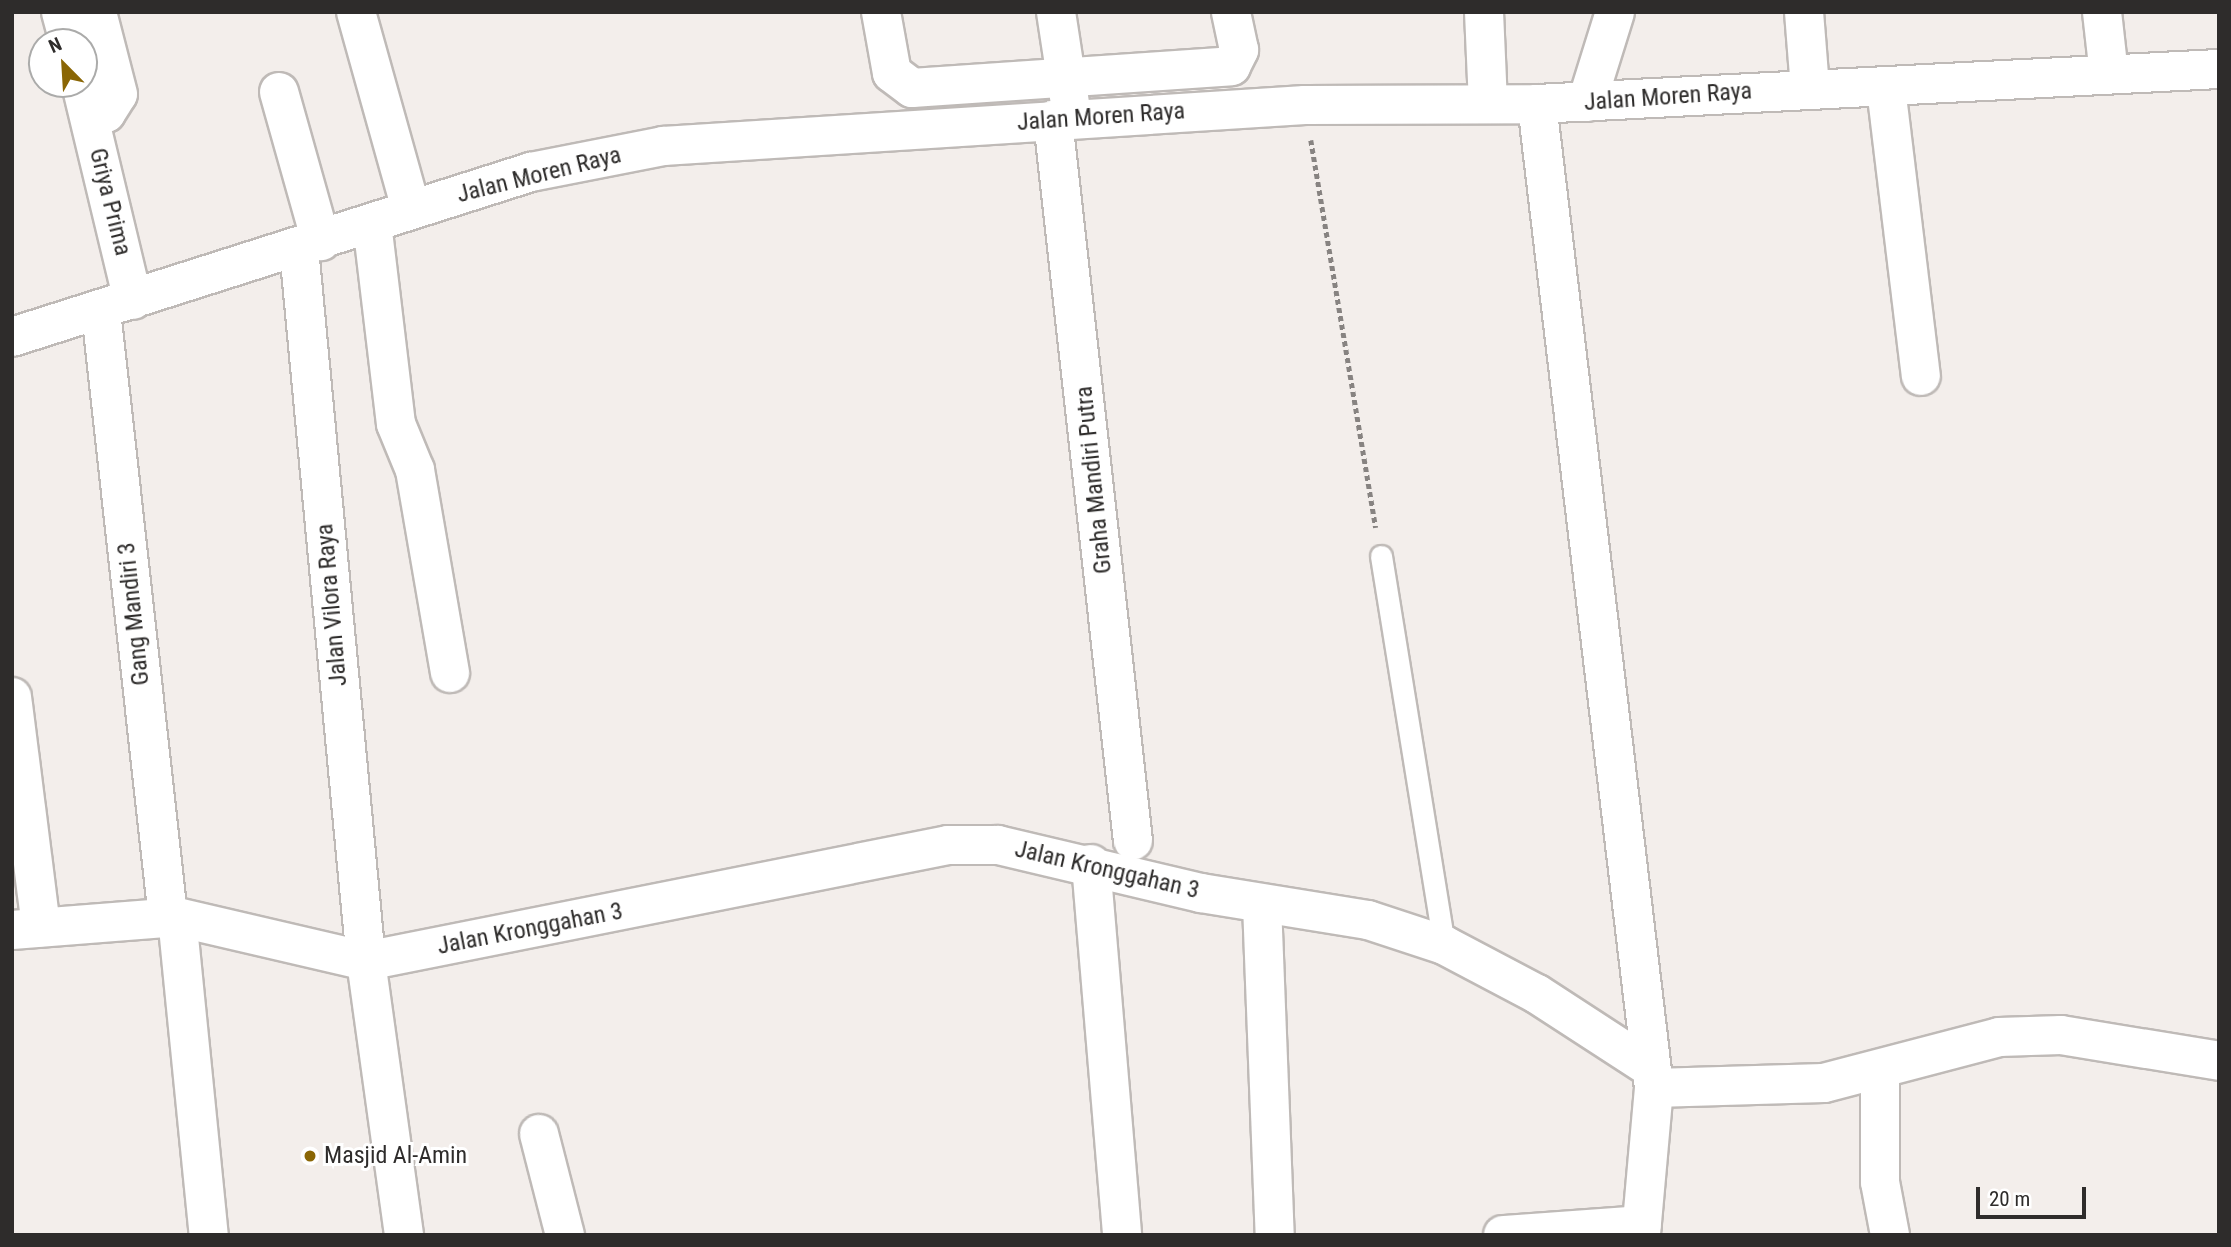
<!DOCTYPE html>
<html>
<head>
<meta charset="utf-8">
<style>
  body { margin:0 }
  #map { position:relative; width:2231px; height:1247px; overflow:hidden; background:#f3eeeb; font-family:"Roboto Condensed",sans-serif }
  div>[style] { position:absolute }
  .path>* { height:4.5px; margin-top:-2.25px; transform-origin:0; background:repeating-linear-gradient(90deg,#878381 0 5px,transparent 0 8.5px) }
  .roads { filter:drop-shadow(2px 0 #bfbab7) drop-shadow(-2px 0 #bfbab7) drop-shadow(0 2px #bfbab7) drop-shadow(0 -2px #bfbab7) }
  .service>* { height:21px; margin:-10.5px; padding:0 10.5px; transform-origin:10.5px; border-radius:10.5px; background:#fff }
  .minor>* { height:38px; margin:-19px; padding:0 19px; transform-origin:19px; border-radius:19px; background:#fff }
  .dots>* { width:19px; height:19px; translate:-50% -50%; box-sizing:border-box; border:4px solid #fff; border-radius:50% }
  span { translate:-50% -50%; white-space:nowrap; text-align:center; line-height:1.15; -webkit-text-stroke:6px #fff; paint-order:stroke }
  .street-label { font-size:24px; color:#2e2c2b }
  .poi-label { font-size:24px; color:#2e2c2b }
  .left { translate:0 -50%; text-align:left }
  .frame { position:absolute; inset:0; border:14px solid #2e2c2b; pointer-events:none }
  .north { position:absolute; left:28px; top:28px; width:70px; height:70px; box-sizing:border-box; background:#fff; border:2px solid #ababaa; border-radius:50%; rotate:336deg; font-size:19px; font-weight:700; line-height:28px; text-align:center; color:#2e2c2b }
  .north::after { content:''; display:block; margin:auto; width:24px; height:32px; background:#8a6605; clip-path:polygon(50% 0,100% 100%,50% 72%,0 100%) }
  .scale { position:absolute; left:1976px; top:1187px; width:110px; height:32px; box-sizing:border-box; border:4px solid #2e2c2b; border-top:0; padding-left:9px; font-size:21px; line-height:24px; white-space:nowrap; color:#2e2c2b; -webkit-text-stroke:5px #fff; paint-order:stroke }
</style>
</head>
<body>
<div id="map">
  <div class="path">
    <i style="left:1311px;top:140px;width:393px;rotate:80.5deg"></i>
  </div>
  <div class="roads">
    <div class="service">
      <i style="left:1381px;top:556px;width:394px;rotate:80.8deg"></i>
    </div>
    <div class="minor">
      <i style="left:61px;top:12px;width:31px;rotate:75deg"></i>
      <i style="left:356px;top:12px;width:205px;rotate:74.4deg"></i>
      <i style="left:881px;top:12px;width:62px;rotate:79.8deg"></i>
      <i style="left:892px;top:73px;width:25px;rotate:37deg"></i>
      <i style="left:912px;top:88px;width:320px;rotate:-3.9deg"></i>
      <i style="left:1231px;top:66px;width:18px;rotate:-63deg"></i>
      <i style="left:1239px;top:50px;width:39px;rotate:-102deg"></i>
      <i style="left:1056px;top:12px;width:93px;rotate:81.3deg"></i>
      <i style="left:1484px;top:12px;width:92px;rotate:87.5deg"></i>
      <i style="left:1804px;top:12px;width:76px;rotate:85.5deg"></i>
      <i style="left:2102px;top:12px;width:62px;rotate:83.6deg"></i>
      <i style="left:81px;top:84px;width:222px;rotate:76.5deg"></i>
      <i style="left:1886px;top:88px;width:290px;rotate:83.1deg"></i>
      <i style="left:279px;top:92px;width:155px;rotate:74.3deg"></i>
      <i style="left:1587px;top:102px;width:94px;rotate:-72.7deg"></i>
      <i style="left:87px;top:104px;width:21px;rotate:25deg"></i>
      <i style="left:106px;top:113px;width:22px;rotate:-58deg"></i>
      <i style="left:118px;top:94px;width:85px;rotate:-104.4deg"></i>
      <i style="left:1537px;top:104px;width:991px;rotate:83.22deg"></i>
      <i style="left:1654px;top:1088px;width:148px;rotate:95.1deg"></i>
      <i style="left:1053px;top:120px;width:725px;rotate:83.67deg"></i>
      <i style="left:372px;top:223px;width:202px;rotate:83.2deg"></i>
      <i style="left:396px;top:424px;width:50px;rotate:67.6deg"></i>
      <i style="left:415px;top:470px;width:206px;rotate:80.2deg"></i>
      <i style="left:299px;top:249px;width:715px;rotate:84.62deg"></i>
      <i style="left:366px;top:961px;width:277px;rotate:82.1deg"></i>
      <i style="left:101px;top:311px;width:610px;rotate:83.69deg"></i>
      <i style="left:12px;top:337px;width:545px;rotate:-17.64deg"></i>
      <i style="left:531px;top:172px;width:135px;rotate:-11.1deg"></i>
      <i style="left:663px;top:146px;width:643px;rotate:-3.65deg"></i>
      <i style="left:1305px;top:105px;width:232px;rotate:-0.2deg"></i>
      <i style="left:1537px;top:104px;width:683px;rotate:-2.94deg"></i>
      <i style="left:12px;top:697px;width:232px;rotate:82.8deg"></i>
      <i style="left:1091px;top:864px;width:372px;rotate:85.2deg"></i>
      <i style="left:1262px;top:904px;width:331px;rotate:87.8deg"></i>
      <i style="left:177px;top:917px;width:320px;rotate:84.3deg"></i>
      <i style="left:12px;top:930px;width:166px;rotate:-4.5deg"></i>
      <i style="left:177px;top:917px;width:194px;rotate:13.1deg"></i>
      <i style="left:366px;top:961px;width:593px;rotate:-11.27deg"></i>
      <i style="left:948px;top:845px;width:50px"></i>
      <i style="left:998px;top:845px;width:209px;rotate:13.3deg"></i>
      <i style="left:1201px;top:893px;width:169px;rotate:9.2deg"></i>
      <i style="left:1368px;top:920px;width:80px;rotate:18.2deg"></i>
      <i style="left:1444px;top:945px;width:105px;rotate:27.8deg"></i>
      <i style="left:1537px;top:994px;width:136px;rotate:33deg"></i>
      <i style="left:1880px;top:1072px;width:110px;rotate:90deg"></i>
      <i style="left:1880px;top:1182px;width:54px;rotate:79.3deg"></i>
      <i style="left:1654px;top:1088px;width:170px;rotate:-1.7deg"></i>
      <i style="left:1824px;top:1083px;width:181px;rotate:-14.7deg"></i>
      <i style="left:1999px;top:1037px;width:62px;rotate:-1.8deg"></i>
      <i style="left:2061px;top:1035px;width:160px;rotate:9.3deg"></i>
      <i style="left:539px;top:1134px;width:104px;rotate:75.6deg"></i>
      <i style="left:1503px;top:1235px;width:139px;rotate:-4.1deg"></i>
    </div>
  </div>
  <div class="dots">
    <i style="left:310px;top:1156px;background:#8a6605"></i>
  </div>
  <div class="street-label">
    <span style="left:1668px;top:97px;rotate:-4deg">Jalan Moren Raya</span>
    <span style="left:1101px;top:117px;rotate:-4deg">Jalan Moren Raya</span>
    <span style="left:539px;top:175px;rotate:-14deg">Jalan Moren Raya</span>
    <span style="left:110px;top:202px;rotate:76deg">Griya Prima</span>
    <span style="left:1094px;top:480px;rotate:-96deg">Graha Mandiri Putra</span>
    <span style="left:332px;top:605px;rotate:-95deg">Jalan Vilora Raya</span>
    <span style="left:134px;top:614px;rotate:-96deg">Gang Mandiri 3</span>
    <span style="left:1107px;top:870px;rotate:13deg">Jalan Kronggahan 3</span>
    <span style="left:530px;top:929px;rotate:-11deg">Jalan Kronggahan 3</span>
  </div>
  <div class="poi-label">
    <span class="left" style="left:324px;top:1156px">Masjid Al-Amin</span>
  </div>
  <div class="frame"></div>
  <div class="north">N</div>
  <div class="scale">20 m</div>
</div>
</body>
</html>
